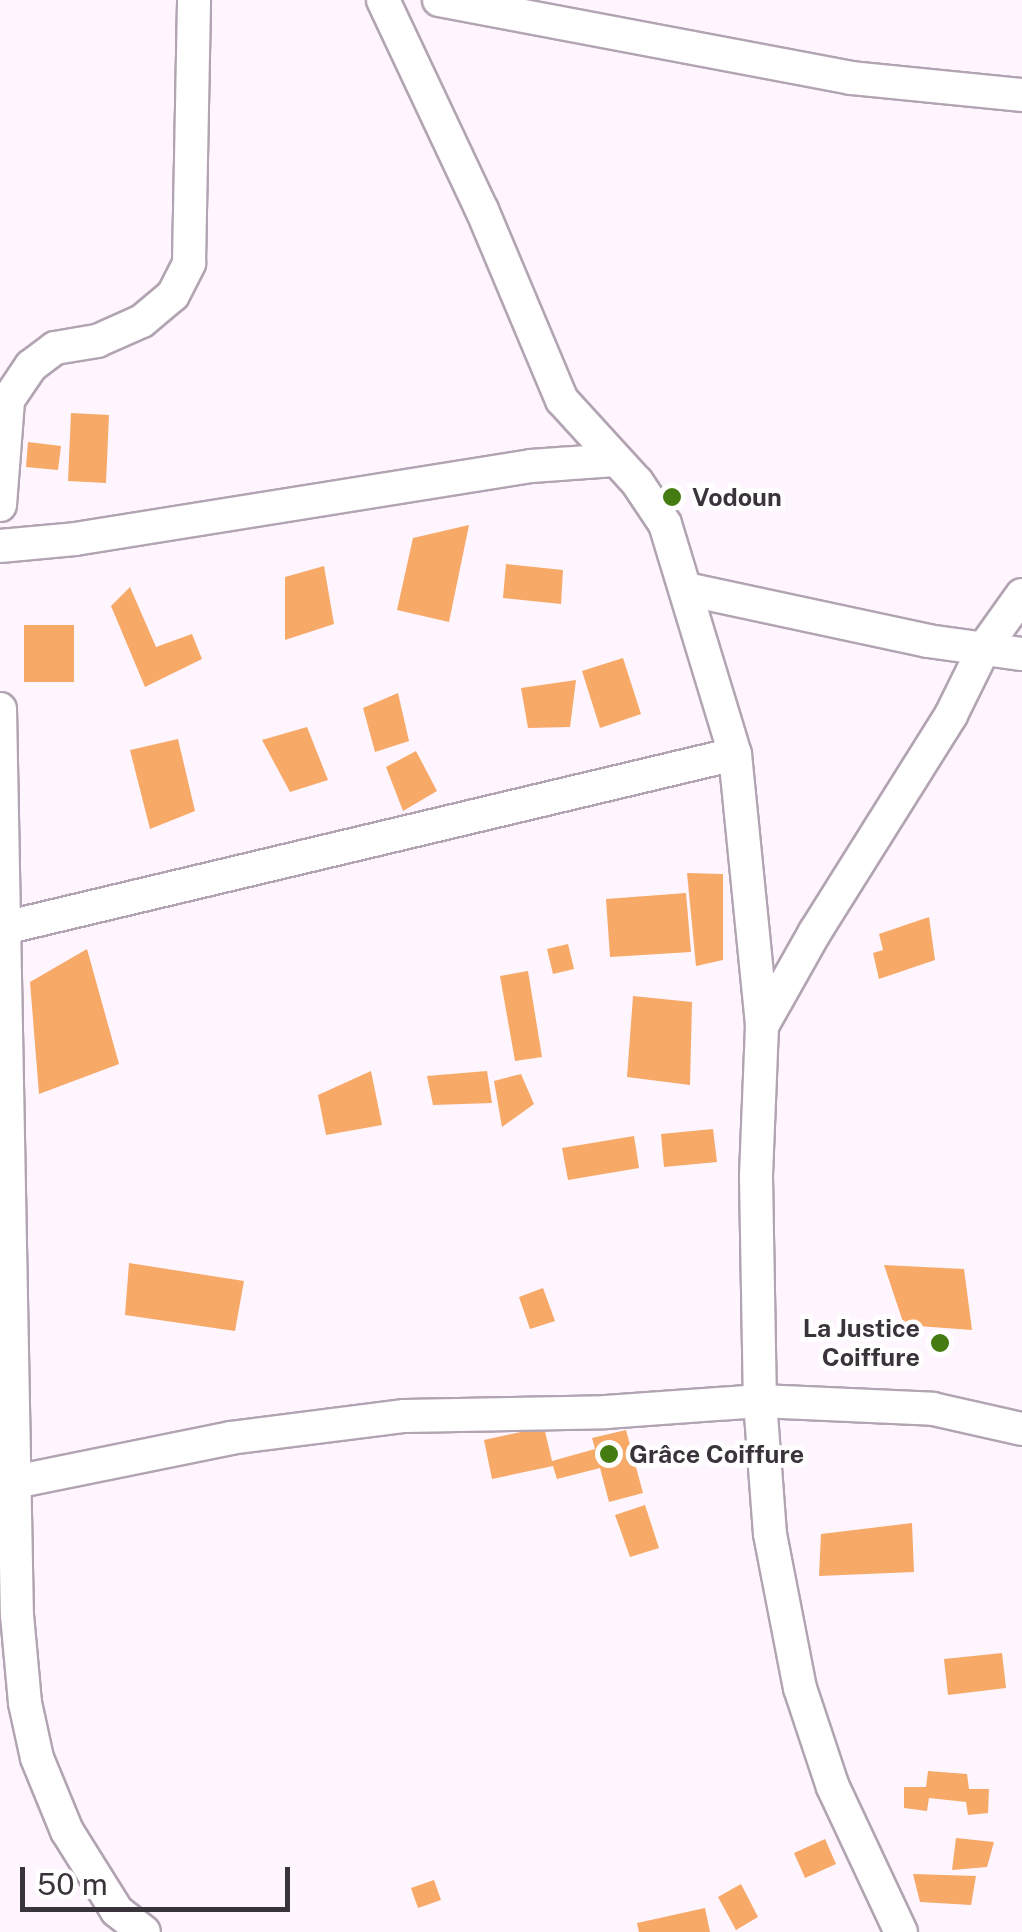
<!DOCTYPE html>
<html>
<head>
<meta charset="utf-8">
<style>
  body { margin:0 }
  #map { position:relative; width:1022px; height:1932px; overflow:hidden; background:#fef5ff; font-family:"Public Sans",sans-serif }
  div>[style] { position:absolute }
  .building>* { inset:0; background:#f7a968 }
  .roads { filter:drop-shadow(2px 0 #b2a4b3) drop-shadow(-2px 0 #b2a4b3) drop-shadow(0 2px #b2a4b3) drop-shadow(0 -2px #b2a4b3) }
  .street>* { height:32px; margin:-16px; padding:0 16px; transform-origin:16px; border-radius:16px; background:#fff }
  .dots>* { width:28px; height:28px; translate:-50% -50%; box-sizing:border-box; border:5px solid #fff; border-radius:50% }
  span { translate:-50% -50%; white-space:nowrap; text-align:center; line-height:1.15; -webkit-text-stroke:9px #fff; paint-order:stroke }
  .poi-label { font-size:25px; color:#39333a; font-weight:700 }
  .left { translate:0 -50%; text-align:left }
  .right { translate:-100% -50%; text-align:right }
  .scale { position:absolute; left:20px; top:1867px; width:270px; height:45px; box-sizing:border-box; border:5px solid #39333a; border-top:0; padding-left:12px; font-size:30px; line-height:35px; white-space:nowrap; color:#39333a; -webkit-text-stroke:8px #fff; paint-order:stroke }
</style>
</head>
<body>
<div id="map">
  <div class="building">
    <i style="clip-path:polygon(71px 413px,109px 415px,106px 483px,68px 481px)"></i>
    <i style="clip-path:polygon(28px 442px,61px 446px,58px 470px,26px 467px)"></i>
    <i style="clip-path:polygon(469px 525px,449px 622px,397px 610px,413px 538px)"></i>
    <i style="clip-path:polygon(506px 564px,563px 570px,561px 604px,503px 598px)"></i>
    <i style="clip-path:polygon(324px 566px,334px 624px,285px 640px,285px 577px)"></i>
    <i style="clip-path:polygon(130px 587px,156px 647px,192px 634px,202px 659px,145px 687px,111px 606px)"></i>
    <i style="clip-path:polygon(24px 625px,74px 625px,74px 682px,24px 682px)"></i>
    <i style="clip-path:polygon(623px 658px,641px 714px,600px 728px,582px 671px)"></i>
    <i style="clip-path:polygon(576px 680px,570px 727px,528px 728px,521px 688px)"></i>
    <i style="clip-path:polygon(398px 693px,409px 741px,375px 752px,363px 708px)"></i>
    <i style="clip-path:polygon(307px 727px,328px 780px,290px 792px,262px 740px)"></i>
    <i style="clip-path:polygon(178px 739px,195px 811px,150px 829px,130px 750px)"></i>
    <i style="clip-path:polygon(416px 751px,437px 791px,403px 811px,386px 767px)"></i>
    <i style="clip-path:polygon(687px 873px,723px 874px,723px 960px,696px 966px)"></i>
    <i style="clip-path:polygon(686px 893px,691px 952px,610px 957px,606px 899px)"></i>
    <i style="clip-path:polygon(929px 917px,935px 960px,879px 979px,873px 953px,883px 950px,879px 934px)"></i>
    <i style="clip-path:polygon(568px 944px,574px 969px,553px 974px,547px 949px)"></i>
    <i style="clip-path:polygon(87px 949px,119px 1064px,39px 1094px,30px 982px)"></i>
    <i style="clip-path:polygon(528px 971px,542px 1057px,515px 1061px,500px 976px)"></i>
    <i style="clip-path:polygon(633px 996px,692px 1002px,690px 1085px,627px 1077px)"></i>
    <i style="clip-path:polygon(371px 1071px,382px 1125px,326px 1135px,318px 1095px)"></i>
    <i style="clip-path:polygon(487px 1071px,492px 1103px,433px 1105px,427px 1076px)"></i>
    <i style="clip-path:polygon(521px 1074px,534px 1104px,502px 1127px,494px 1081px)"></i>
    <i style="clip-path:polygon(713px 1129px,717px 1162px,664px 1167px,661px 1134px)"></i>
    <i style="clip-path:polygon(634px 1136px,639px 1168px,568px 1180px,562px 1148px)"></i>
    <i style="clip-path:polygon(129px 1263px,244px 1281px,235px 1331px,125px 1315px)"></i>
    <i style="clip-path:polygon(884px 1265px,964px 1269px,972px 1330px,904px 1325px)"></i>
    <i style="clip-path:polygon(543px 1288px,555px 1321px,530px 1329px,519px 1297px)"></i>
    <i style="clip-path:polygon(544px 1427px,552px 1461px,595px 1449px,592px 1438px,626px 1430px,643px 1493px,609px 1502px,600px 1468px,557px 1479px,553px 1466px,492px 1479px,484px 1440px)"></i>
    <i style="clip-path:polygon(645px 1505px,659px 1548px,630px 1557px,615px 1515px)"></i>
    <i style="clip-path:polygon(912px 1523px,914px 1572px,819px 1576px,821px 1534px)"></i>
    <i style="clip-path:polygon(1002px 1653px,1006px 1688px,948px 1695px,944px 1659px)"></i>
    <i style="clip-path:polygon(928px 1771px,967px 1774px,969px 1789px,989px 1789px,988px 1813px,968px 1815px,966px 1802px,929px 1798px,927px 1811px,904px 1808px,904px 1787px,926px 1787px)"></i>
    <i style="clip-path:polygon(956px 1838px,994px 1842px,987px 1867px,952px 1870px)"></i>
    <i style="clip-path:polygon(825px 1839px,836px 1864px,805px 1878px,794px 1853px)"></i>
    <i style="clip-path:polygon(913px 1874px,976px 1876px,971px 1905px,920px 1902px)"></i>
    <i style="clip-path:polygon(434px 1880px,441px 1900px,418px 1908px,411px 1888px)"></i>
    <i style="clip-path:polygon(741px 1884px,758px 1917px,736px 1930px,718px 1897px)"></i>
    <i style="clip-path:polygon(705px 1908px,710px 1932px,639px 1932px,637px 1923px)"></i>
  </div>
  <div class="roads">
    <div class="street">
      <i style="left:383px;top:0;width:232px;rotate:64.8deg"></i>
      <i style="left:482px;top:210px;width:206px;rotate:67.2deg"></i>
      <i style="left:562px;top:400px;width:111px;rotate:47.6deg"></i>
      <i style="left:637px;top:482px;width:50px;rotate:56.3deg"></i>
      <i style="left:665px;top:524px;width:240px;rotate:73.1deg"></i>
      <i style="left:735px;top:754px;width:273px;rotate:84.3deg"></i>
      <i style="left:762px;top:1026px;width:151px;rotate:92.3deg"></i>
      <i style="left:756px;top:1177px;width:224px;rotate:89deg"></i>
      <i style="left:760px;top:1401px;width:133px;rotate:85.7deg"></i>
      <i style="left:770px;top:1534px;width:157px;rotate:79deg"></i>
      <i style="left:800px;top:1688px;width:104px;rotate:71.6deg"></i>
      <i style="left:833px;top:1787px;width:160px;rotate:64.9deg"></i>
      <i style="left:439px;top:0;width:419px;rotate:10.7deg"></i>
      <i style="left:851px;top:78px;width:172px;rotate:5.7deg"></i>
      <i style="left:0;top:505px;width:105px;rotate:-85.6deg"></i>
      <i style="left:8px;top:400px;width:41px;rotate:-55.9deg"></i>
      <i style="left:31px;top:366px;width:30px;rotate:-37deg"></i>
      <i style="left:55px;top:348px;width:43px;rotate:-9.5deg"></i>
      <i style="left:97px;top:341px;width:49px;rotate:-24deg"></i>
      <i style="left:142px;top:321px;width:40px;rotate:-40deg"></i>
      <i style="left:173px;top:295px;width:36px;rotate:-63deg"></i>
      <i style="left:189px;top:263px;width:263px;rotate:-88.9deg"></i>
      <i style="left:0;top:546px;width:75px;rotate:-5.3deg"></i>
      <i style="left:75px;top:539px;width:462px;rotate:-9.1deg"></i>
      <i style="left:531px;top:466px;width:84px;rotate:-4.1deg"></i>
      <i style="left:686px;top:589px;width:248px;rotate:12.1deg"></i>
      <i style="left:928px;top:641px;width:95px;rotate:7.9deg"></i>
      <i style="left:0;top:709px;width:906px;rotate:88.93deg"></i>
      <i style="left:17px;top:1615px;width:88px;rotate:84.8deg"></i>
      <i style="left:25px;top:1703px;width:56px;rotate:77.7deg"></i>
      <i style="left:37px;top:1758px;width:79px;rotate:67.7deg"></i>
      <i style="left:67px;top:1831px;width:94px;rotate:58deg"></i>
      <i style="left:117px;top:1911px;width:34px;rotate:38deg"></i>
      <i style="left:4px;top:928px;width:751px;rotate:-13.39deg"></i>
      <i style="left:762px;top:1026px;width:108px;rotate:-60.6deg"></i>
      <i style="left:815px;top:932px;width:256px;rotate:-57.9deg"></i>
      <i style="left:951px;top:715px;width:75px;rotate:-63.8deg"></i>
      <i style="left:984px;top:648px;width:65px;rotate:-54.4deg"></i>
      <i style="left:0;top:1485px;width:235px;rotate:-11.5deg"></i>
      <i style="left:230px;top:1438px;width:176px;rotate:-7.2deg"></i>
      <i style="left:405px;top:1416px;width:201px;rotate:-1.1deg"></i>
      <i style="left:606px;top:1412px;width:154px;rotate:-4.1deg"></i>
      <i style="left:760px;top:1401px;width:173px;rotate:2.6deg"></i>
      <i style="left:933px;top:1409px;width:91px;rotate:12.7deg"></i>
    </div>
  </div>
  <div class="dots">
    <i style="left:672px;top:497px;background:#447c12"></i>
    <i style="left:940px;top:1343px;background:#447c12"></i>
    <i style="left:609px;top:1454px;background:#447c12"></i>
  </div>
  <div class="poi-label">
    <span class="left" style="left:692px;top:497px">Vodoun</span>
    <span class="right" style="left:920px;top:1343px">La Justice<br>Coiffure</span>
    <span class="left" style="left:629px;top:1454px">Grâce Coiffure</span>
  </div>
  <div class="scale">50 m</div>
</div>
</body>
</html>
